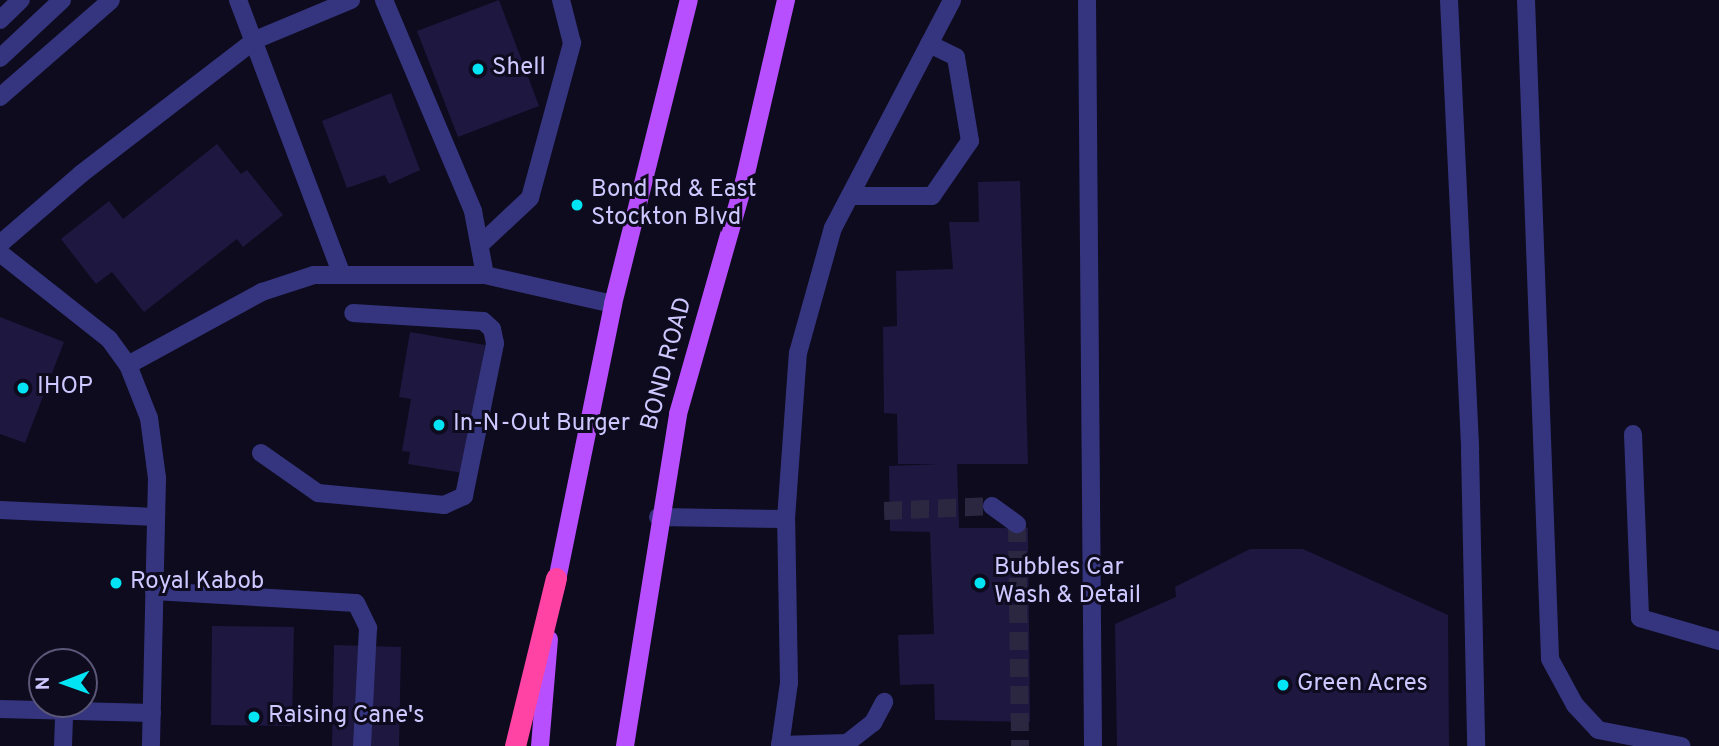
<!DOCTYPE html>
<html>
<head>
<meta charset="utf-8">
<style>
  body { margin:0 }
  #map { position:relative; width:1719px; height:746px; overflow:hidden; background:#0e0b1e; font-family:Overpass,sans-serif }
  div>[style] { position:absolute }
  .building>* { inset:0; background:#1e1740 }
  .minor-tunnel>* { height:18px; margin-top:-9px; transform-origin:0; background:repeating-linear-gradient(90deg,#2b2740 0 18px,transparent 0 27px) }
  .minor>* { height:18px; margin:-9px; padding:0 9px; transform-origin:9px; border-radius:9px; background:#35357f }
  .major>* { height:18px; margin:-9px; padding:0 9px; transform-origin:9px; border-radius:9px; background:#b74fff }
  .highway>* { height:21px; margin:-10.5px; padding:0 10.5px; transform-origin:10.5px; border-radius:10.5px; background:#ff43a4 }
  .dots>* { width:19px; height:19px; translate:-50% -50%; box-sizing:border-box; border:4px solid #0e0b1e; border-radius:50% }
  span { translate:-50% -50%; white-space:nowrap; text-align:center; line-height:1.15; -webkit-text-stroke:6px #0e0b1e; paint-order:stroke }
  .poi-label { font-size:24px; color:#cdc8ff }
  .left { translate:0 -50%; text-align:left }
  .street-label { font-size:24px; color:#cdc8ff }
  .north { position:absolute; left:28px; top:648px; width:70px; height:70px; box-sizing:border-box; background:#0e0b1e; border:2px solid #5a5778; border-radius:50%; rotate:269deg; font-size:19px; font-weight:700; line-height:28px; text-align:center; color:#cdc8ff }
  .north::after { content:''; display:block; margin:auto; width:24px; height:32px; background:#00e4f3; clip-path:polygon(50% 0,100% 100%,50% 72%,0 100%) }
</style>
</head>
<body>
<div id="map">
  <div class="building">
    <i style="clip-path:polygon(499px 0,539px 106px,458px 137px,417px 31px)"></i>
    <i style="clip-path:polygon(391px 93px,420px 170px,389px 184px,385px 175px,347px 188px,322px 121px)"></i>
    <i style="clip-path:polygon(217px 144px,241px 174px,247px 170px,283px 215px,243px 247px,237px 239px,144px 312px,112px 272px,96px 284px,61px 239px,109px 201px,123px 219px)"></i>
    <i style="clip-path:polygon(1020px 181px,1028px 464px,957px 464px,959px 528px,1028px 528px,1030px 722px,935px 720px,934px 684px,900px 685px,898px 635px,934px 634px,930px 532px,890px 531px,889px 466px,940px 464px,898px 464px,897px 414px,884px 413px,883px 327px,897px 326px,896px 271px,953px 269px,949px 222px,979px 222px,978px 182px)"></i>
    <i style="clip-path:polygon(0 317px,64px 342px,25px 443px,0 434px)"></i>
    <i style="clip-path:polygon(410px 332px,485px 345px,463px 473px,408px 464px,410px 452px,402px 451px,411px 399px,399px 397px)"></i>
    <i style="clip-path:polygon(1250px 549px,1303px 549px,1448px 615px,1449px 746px,1117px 746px,1115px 624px,1176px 597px,1175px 587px)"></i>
    <i style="clip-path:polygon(212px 626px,294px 627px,292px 726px,211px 725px)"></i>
    <i style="clip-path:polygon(334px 645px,401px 647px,399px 746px,332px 746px)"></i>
  </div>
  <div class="minor-tunnel">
    <i style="left:884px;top:511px;width:108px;rotate:-2.7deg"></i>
    <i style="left:1017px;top:524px;width:222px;rotate:89.2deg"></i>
  </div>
  <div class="minor">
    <i style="left:238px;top:0;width:294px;rotate:69.3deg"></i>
    <i style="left:384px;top:0;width:229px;rotate:67.1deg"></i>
    <i style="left:473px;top:211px;width:65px;rotate:79.4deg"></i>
    <i style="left:1087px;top:0;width:746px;rotate:89.54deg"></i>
    <i style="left:1449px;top:0;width:450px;rotate:87.3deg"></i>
    <i style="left:1470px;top:450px;width:296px;rotate:88.8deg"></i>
    <i style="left:1526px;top:0;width:659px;rotate:87.91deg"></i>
    <i style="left:1550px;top:659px;width:52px;rotate:61.5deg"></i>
    <i style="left:1575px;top:705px;width:34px;rotate:47deg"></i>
    <i style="left:1598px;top:730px;width:85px;rotate:10.9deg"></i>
    <i style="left:0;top:20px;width:29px;rotate:-44deg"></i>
    <i style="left:0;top:58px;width:85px;rotate:-43.1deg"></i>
    <i style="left:0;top:97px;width:147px;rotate:-41.1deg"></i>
    <i style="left:850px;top:196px;width:82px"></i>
    <i style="left:932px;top:196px;width:67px;rotate:-55.4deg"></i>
    <i style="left:970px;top:141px;width:85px;rotate:-99.5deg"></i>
    <i style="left:956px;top:57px;width:30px;rotate:-154deg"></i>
    <i style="left:482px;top:243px;width:66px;rotate:-43.2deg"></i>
    <i style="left:530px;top:198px;width:161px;rotate:-74.8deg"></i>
    <i style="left:572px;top:43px;width:44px;rotate:-104.3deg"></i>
    <i style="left:0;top:244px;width:107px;rotate:-40.8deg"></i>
    <i style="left:81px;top:174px;width:220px;rotate:-37.6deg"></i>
    <i style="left:255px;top:40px;width:104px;rotate:-22.6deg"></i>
    <i style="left:0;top:253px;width:139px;rotate:38.3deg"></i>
    <i style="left:109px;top:339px;width:32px;rotate:54deg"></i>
    <i style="left:128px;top:365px;width:57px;rotate:68.4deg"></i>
    <i style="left:149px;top:418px;width:61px;rotate:82.4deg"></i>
    <i style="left:157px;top:478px;width:268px;rotate:91.3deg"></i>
    <i style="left:128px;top:365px;width:153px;rotate:-28.6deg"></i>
    <i style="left:262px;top:292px;width:55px;rotate:-18.1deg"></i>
    <i style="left:314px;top:275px;width:171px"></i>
    <i style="left:485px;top:275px;width:131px;rotate:12.8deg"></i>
    <i style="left:1633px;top:434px;width:184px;rotate:87.8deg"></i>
    <i style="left:1640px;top:618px;width:82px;rotate:16.2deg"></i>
    <i style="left:261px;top:453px;width:70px;rotate:35.1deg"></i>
    <i style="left:318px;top:493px;width:127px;rotate:5.4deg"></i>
    <i style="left:444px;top:505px;width:22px;rotate:-24deg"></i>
    <i style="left:464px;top:496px;width:156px;rotate:-78.5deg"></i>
    <i style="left:495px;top:343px;width:14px;rotate:-102deg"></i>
    <i style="left:492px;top:329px;width:12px;rotate:-138deg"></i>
    <i style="left:483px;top:321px;width:130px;rotate:-176.5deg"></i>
    <i style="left:992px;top:506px;width:31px;rotate:36deg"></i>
    <i style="left:0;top:510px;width:156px;rotate:2.6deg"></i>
    <i style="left:658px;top:517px;width:128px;rotate:0.9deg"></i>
    <i style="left:154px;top:591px;width:202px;rotate:3.4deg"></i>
    <i style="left:356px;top:603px;width:28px;rotate:64deg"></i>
    <i style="left:368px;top:628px;width:118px;rotate:92.9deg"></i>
    <i style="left:0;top:709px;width:152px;rotate:1.5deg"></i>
    <i style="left:780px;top:745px;width:67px;rotate:-1.7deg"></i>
    <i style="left:847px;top:743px;width:33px;rotate:-38deg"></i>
    <i style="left:873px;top:723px;width:24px;rotate:-62deg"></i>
    <i style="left:63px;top:746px;width:36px;rotate:-88deg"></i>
    <i style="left:780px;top:746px;width:64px;rotate:-81.9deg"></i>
    <i style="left:789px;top:683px;width:164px;rotate:-91deg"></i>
    <i style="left:786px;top:519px;width:166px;rotate:-85.9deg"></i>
    <i style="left:798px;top:353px;width:130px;rotate:-74.4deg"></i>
    <i style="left:833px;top:228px;width:257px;rotate:-62.4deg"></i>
  </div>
  <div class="major">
    <i style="left:555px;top:590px;width:292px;rotate:-78.5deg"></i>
    <i style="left:613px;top:304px;width:313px;rotate:-76deg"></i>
    <i style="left:540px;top:746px;width:107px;rotate:-85.2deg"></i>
    <i style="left:625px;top:746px;width:336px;rotate:-80.9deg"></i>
    <i style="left:678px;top:414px;width:241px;rotate:-74.1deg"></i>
    <i style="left:744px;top:182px;width:187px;rotate:-77deg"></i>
  </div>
  <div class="highway">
    <i style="left:515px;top:746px;width:173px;rotate:-76.3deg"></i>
  </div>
  <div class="dots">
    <i style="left:478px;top:69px;background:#00e4f3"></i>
    <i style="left:577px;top:205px;background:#00e4f3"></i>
    <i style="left:23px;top:388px;background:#00e4f3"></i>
    <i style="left:439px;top:425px;background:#00e4f3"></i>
    <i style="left:116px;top:583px;background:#00e4f3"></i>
    <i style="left:980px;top:583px;background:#00e4f3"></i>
    <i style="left:1283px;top:685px;background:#00e4f3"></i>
    <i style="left:254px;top:717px;background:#00e4f3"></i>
  </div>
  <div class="poi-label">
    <span class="left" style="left:492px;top:69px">Shell</span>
    <span class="left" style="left:591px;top:205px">Bond Rd &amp; East<br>Stockton Blvd</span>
    <span class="left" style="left:37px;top:388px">IHOP</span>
    <span class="left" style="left:453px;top:425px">In-N-Out Burger</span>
    <span class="left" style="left:994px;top:583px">Bubbles Car<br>Wash &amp; Detail</span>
    <span class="left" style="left:130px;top:583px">Royal Kabob</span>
    <span class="left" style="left:1297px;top:685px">Green Acres</span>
    <span class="left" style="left:268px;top:717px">Raising Cane's</span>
  </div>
  <div class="street-label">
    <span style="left:668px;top:364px;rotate:-75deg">BOND ROAD</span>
  </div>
  <div class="north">N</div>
</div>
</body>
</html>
